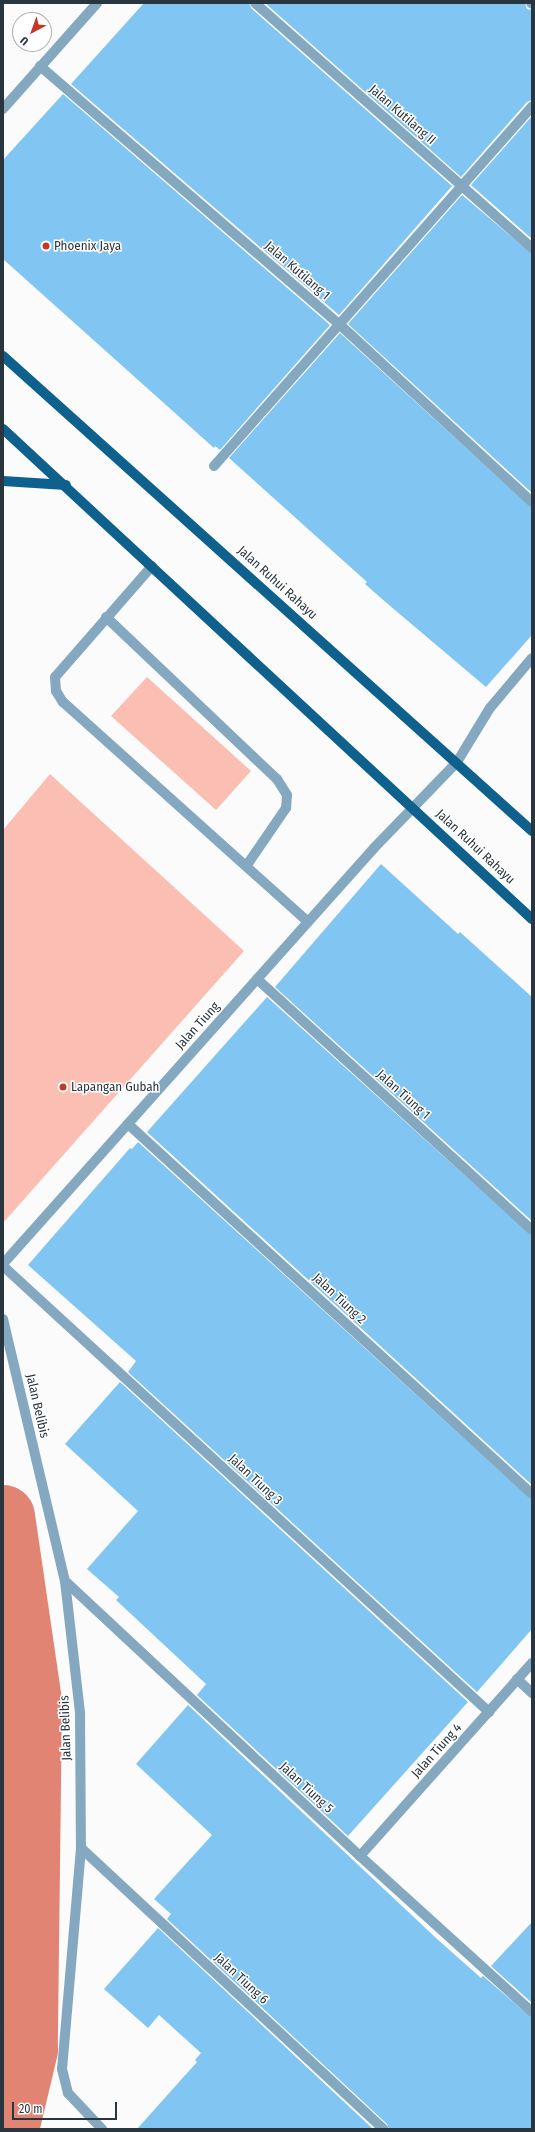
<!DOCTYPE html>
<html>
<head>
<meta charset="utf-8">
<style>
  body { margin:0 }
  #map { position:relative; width:535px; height:2132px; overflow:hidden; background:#fbfbfb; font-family:"Fira Sans Condensed",sans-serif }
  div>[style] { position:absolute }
  .green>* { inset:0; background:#fabeb3 }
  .river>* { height:63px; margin:-31.5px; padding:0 31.5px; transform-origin:31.5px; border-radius:31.5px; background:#e28473 }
  .building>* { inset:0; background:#81c5f3 }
  .minor>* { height:10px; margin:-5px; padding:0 5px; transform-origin:5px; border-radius:5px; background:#85a8c1 }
  .major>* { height:10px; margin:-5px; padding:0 5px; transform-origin:5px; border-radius:5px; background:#0e618d }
  .dots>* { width:11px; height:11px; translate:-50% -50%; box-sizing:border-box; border:2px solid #fff; border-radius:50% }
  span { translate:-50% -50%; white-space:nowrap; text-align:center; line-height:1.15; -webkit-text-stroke:3px #fff; paint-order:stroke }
  .street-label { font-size:13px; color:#2a363f }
  .poi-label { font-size:13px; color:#2a363f }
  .left { translate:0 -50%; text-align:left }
  .frame { position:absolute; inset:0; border:4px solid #2a363f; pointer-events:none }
  .north { position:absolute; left:12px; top:12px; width:40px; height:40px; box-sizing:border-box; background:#fff; border:1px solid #aaafb2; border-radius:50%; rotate:221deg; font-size:11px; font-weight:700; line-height:16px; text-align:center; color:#2a363f }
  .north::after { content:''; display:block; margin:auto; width:14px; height:18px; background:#c43724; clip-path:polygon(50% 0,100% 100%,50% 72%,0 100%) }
  .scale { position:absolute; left:12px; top:2102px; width:105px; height:18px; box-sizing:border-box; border:2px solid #2a363f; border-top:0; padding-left:5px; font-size:12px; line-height:14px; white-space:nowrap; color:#2a363f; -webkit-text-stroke:3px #fff; paint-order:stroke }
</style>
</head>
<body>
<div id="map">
  <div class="green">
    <i style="clip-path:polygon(147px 677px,251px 771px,216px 810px,111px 716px)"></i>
    <i style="clip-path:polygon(50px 774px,244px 951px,3px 1223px,3px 830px)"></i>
  </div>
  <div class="river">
    <i style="left:3px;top:1516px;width:188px;rotate:81.7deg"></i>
    <i style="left:30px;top:1702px;width:347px;rotate:90.7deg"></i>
    <i style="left:26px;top:2049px;width:82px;rotate:103.4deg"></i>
  </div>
  <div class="building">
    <i style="clip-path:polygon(144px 3px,249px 3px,251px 8px,452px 186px,339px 315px,71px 84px)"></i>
    <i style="clip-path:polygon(265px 3px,525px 3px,527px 9px,532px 10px,532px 100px,527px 102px,461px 177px)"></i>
    <i style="clip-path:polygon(63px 94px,330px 325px,220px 450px,215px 446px,214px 448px,3px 259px,3px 160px)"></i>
    <i style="clip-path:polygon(532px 116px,532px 239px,471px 185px)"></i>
    <i style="clip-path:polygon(462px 195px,532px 254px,532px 493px,348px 324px)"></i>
    <i style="clip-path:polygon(340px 333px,532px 508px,532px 635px,486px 687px,389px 605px,365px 584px,367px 582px,229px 458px)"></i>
    <i style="clip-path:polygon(381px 864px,458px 934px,460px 932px,532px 997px,532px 1221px,275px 987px)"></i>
    <i style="clip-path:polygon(267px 997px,532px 1236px,532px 1485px,147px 1132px)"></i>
    <i style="clip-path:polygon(138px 1142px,532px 1500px,532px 1629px,477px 1692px,128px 1372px,136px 1361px,28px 1265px,130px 1148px,132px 1149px)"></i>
    <i style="clip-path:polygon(120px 1382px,468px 1702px,348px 1836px,197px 1695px,206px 1684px,116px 1600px,119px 1597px,87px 1569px,138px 1511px,65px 1444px)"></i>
    <i style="clip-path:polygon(188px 1705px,436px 1938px,481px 1978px,483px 1976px,532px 2018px,532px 2129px,389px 2129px,387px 2124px,167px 1919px,171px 1914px,154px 1899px,212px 1835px,136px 1764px)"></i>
    <i style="clip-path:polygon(532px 1922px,532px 2003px,491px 1966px)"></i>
    <i style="clip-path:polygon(158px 1928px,373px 2129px,137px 2129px,197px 2062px,195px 2060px,201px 2053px,159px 2015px,148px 2028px,104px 1989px)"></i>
  </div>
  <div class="minor">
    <i style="left:255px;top:3px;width:370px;rotate:41.5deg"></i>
    <i style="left:531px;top:3px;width:1px;rotate:45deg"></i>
    <i style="left:40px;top:66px;width:394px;rotate:40.8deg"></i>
    <i style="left:338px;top:323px;width:264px;rotate:42.7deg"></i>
    <i style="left:3px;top:109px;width:142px;rotate:-48.4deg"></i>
    <i style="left:214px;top:466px;width:480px;rotate:-48.5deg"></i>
    <i style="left:152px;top:566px;width:147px;rotate:131.1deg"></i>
    <i style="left:55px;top:677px;width:14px;rotate:86deg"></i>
    <i style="left:56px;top:691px;width:13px;rotate:58deg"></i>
    <i style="left:63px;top:702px;width:329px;rotate:41.9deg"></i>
    <i style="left:106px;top:617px;width:236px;rotate:43.5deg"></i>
    <i style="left:277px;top:779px;width:19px;rotate:58deg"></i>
    <i style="left:287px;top:795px;width:13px;rotate:94deg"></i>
    <i style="left:286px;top:808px;width:69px;rotate:124.4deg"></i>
    <i style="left:257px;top:979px;width:372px;rotate:42.4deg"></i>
    <i style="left:128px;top:1124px;width:548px;rotate:42.48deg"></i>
    <i style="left:3px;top:1264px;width:557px;rotate:-48.27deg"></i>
    <i style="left:374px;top:848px;width:120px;rotate:-46deg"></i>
    <i style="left:457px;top:762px;width:63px;rotate:-58.6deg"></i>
    <i style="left:490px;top:708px;width:65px;rotate:-50deg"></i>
    <i style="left:3px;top:1266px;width:660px;rotate:42.54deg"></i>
    <i style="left:3px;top:1319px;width:269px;rotate:76.7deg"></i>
    <i style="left:65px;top:1581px;width:133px;rotate:83.5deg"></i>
    <i style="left:80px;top:1713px;width:135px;rotate:89.6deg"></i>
    <i style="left:81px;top:1848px;width:222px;rotate:94.9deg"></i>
    <i style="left:62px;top:2069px;width:25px;rotate:76deg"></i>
    <i style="left:68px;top:2093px;width:50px;rotate:46.6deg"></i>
    <i style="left:65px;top:1581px;width:403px;rotate:43deg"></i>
    <i style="left:360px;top:1856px;width:232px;rotate:42.2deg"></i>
    <i style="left:517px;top:1679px;width:21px;rotate:43deg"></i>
    <i style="left:81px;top:1848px;width:413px;rotate:42.9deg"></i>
    <i style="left:360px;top:1856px;width:259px;rotate:-48.3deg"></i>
  </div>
  <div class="major">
    <i style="left:3px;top:356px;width:711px;rotate:41.92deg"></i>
    <i style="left:3px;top:429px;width:721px;rotate:42.81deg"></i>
    <i style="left:3px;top:481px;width:63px;rotate:3.6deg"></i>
  </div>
  <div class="dots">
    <i style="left:46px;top:246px;background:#c43724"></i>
    <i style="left:63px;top:1087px;background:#c43724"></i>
  </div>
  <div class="street-label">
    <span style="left:402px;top:115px;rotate:41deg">Jalan Kutilang II</span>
    <span style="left:297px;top:271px;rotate:41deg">Jalan Kutilang 1</span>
    <span style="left:277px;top:583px;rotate:42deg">Jalan Ruhui Rahayu</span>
    <span style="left:475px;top:847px;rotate:43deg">Jalan Ruhui Rahayu</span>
    <span style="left:198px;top:1026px;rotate:-48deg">Jalan Tiung</span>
    <span style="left:403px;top:1095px;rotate:42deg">Jalan Tiung 1</span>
    <span style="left:339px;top:1299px;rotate:43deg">Jalan Tiung 2</span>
    <span style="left:37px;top:1406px;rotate:77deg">Jalan Belibis</span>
    <span style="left:255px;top:1480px;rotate:43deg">Jalan Tiung 3</span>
    <span style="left:66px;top:1728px;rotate:-92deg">Jalan Belibis</span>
    <span style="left:437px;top:1751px;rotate:-48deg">Jalan Tiung 4</span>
    <span style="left:306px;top:1788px;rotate:43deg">Jalan Tiung 5</span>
    <span style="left:241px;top:1979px;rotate:43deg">Jalan Tiung 6</span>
  </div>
  <div class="poi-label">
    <span class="left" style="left:54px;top:246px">Phoenix Jaya</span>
    <span class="left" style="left:71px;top:1087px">Lapangan Gubah</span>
  </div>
  <div class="frame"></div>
  <div class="north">U</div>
  <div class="scale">20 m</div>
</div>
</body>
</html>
